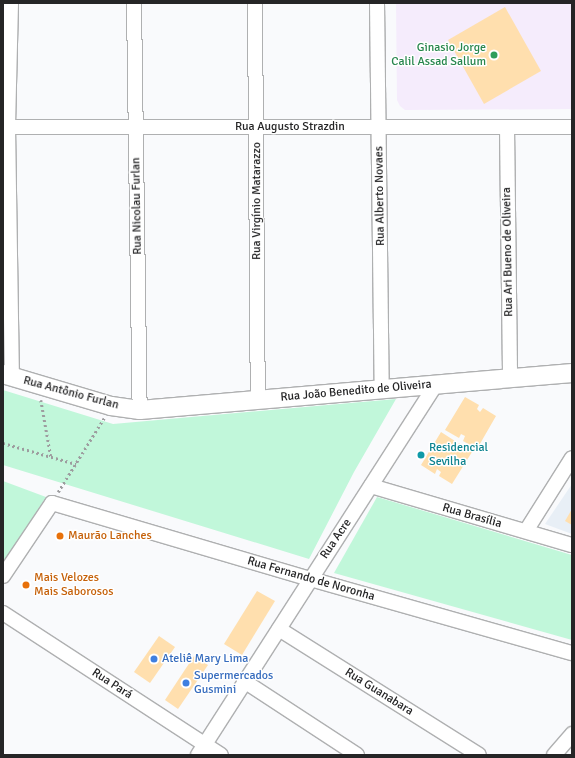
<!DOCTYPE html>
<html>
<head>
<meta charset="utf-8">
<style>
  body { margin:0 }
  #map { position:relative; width:575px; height:758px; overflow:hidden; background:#f9fafc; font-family:Signika,sans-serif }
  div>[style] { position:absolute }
  .built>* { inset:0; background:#e8eff6 }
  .education>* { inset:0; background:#f5ecfc }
  .green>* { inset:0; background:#c1f7da }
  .building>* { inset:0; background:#ffdfae }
  .path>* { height:2.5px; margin-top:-1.25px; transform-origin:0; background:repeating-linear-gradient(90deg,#9d9d9f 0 2px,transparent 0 5px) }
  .roads { filter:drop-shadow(1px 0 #afb0b1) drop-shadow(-1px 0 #afb0b1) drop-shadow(0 1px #afb0b1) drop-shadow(0 -1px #afb0b1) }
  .minor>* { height:14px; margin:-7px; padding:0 7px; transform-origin:7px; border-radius:7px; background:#fff }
  .tertiary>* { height:18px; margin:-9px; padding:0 9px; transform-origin:9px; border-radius:9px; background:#fff }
  .dots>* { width:11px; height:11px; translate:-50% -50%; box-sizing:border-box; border:2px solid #fff; border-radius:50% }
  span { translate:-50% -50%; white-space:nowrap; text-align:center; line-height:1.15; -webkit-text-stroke:3px #fff; paint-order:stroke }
  .leisure-label { font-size:12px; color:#27864d }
  .right { translate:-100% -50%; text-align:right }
  .street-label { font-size:12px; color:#252526 }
  .culture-label { font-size:12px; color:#0d838f }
  .left { translate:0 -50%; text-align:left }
  .food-label { font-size:12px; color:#c56008 }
  .shop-label { font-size:12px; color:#366cbe }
  .frame { position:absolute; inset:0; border:4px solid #252526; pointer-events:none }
</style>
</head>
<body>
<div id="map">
  <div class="built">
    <i style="clip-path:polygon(572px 484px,572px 534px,545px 524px)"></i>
  </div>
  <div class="education">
    <i style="clip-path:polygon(396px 3px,572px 3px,572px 109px,405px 110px,400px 106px,397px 100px)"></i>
  </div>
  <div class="green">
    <i style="clip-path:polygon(3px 390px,113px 424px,396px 399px,354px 472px,309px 559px,3px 465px)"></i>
    <i style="clip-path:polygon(3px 481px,46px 497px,3px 564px)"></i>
    <i style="clip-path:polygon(377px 497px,572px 555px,572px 640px,334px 573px)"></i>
  </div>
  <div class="building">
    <i style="clip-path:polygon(505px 7px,541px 71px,484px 104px,448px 40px)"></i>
    <i style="clip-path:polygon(465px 397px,479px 405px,477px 409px,480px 412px,483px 408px,496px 416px,477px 449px,463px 441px,465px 436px,461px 434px,459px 438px,445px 430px)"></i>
    <i style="clip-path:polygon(441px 432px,455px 441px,452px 445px,456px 447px,459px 443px,472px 452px,452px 484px,439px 476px,441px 472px,437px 469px,435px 474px,421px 465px)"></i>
    <i style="clip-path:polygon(572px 509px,572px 525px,565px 521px)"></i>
    <i style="clip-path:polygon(257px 591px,275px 601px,242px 655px,224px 644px)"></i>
    <i style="clip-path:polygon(159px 636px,175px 647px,150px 683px,134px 672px)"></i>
    <i style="clip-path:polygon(194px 656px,208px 665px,178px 709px,165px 700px)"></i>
  </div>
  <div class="path">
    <i style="left:41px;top:400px;width:58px;rotate:80deg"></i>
    <i style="left:3px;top:443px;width:76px;rotate:16deg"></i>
    <i style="left:58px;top:492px;width:87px;rotate:-58.1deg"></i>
  </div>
  <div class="roads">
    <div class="minor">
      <i style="left:11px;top:3px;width:124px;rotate:91.4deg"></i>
      <i style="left:8px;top:127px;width:250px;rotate:89.1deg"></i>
      <i style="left:134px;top:3px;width:407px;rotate:89.2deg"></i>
      <i style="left:255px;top:3px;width:396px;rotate:89.6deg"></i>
      <i style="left:377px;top:3px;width:385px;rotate:89.3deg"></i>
      <i style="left:8px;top:127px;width:564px"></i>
      <i style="left:507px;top:127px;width:250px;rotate:89.3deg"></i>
      <i style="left:371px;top:486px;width:209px;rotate:16.4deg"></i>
      <i style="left:526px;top:531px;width:86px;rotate:-57.8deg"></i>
      <i style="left:3px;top:576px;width:88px;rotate:-56.1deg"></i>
      <i style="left:52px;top:503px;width:269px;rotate:16.4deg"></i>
      <i style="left:310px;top:579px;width:272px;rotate:15.8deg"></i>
      <i style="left:3px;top:613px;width:260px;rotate:33.1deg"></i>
      <i style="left:279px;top:629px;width:236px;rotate:32.2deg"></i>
      <i style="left:244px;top:681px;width:135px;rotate:33.2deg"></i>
      <i style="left:198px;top:755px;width:441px;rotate:-57.3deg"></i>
      <i style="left:554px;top:755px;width:28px;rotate:-49deg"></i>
    </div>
    <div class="tertiary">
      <i style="left:3px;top:374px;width:113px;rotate:16.5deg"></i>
      <i style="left:111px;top:406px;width:29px;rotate:8deg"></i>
      <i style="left:140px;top:410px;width:434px;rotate:-4.9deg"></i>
    </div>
  </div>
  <div class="dots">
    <i style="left:494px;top:55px;background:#2e9e5b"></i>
    <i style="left:421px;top:455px;background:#0f9aa8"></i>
    <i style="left:60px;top:536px;background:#e8710a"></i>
    <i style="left:26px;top:585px;background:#e8710a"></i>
    <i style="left:154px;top:659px;background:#3f7fe0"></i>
    <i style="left:186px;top:683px;background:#3f7fe0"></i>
  </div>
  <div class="leisure-label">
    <span class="right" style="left:486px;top:55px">Ginasio Jorge<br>Calil Assad Sallum</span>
  </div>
  <div class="street-label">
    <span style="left:290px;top:127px">Rua Augusto Strazdin</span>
    <span style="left:380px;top:196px;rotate:-91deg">Rua Alberto Novaes</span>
    <span style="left:257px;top:201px;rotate:-90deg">Rua Virgínio Matarazzo</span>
    <span style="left:137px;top:206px;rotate:-91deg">Rua Nicolau Furlan</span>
    <span style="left:508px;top:252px;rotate:-91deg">Rua Ari Bueno de Oliveira</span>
    <span style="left:356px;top:391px;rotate:-5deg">Rua João Benedito de Oliveira</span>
    <span style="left:71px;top:393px;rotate:15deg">Rua Antônio Furlan</span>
    <span style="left:472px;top:516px;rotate:16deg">Rua Brasília</span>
    <span style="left:336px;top:539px;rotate:-56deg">Rua Acre</span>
    <span style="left:311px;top:579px;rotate:16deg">Rua Fernando de Noronha</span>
    <span style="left:112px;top:684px;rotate:33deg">Rua Pará</span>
    <span style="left:379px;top:692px;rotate:32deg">Rua Guanabara</span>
  </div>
  <div class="culture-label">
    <span class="left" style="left:429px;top:455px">Residencial<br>Sevilha</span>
  </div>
  <div class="food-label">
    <span class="left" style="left:68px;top:536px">Maurão Lanches</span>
    <span class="left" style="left:34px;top:585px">Mais Velozes<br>Mais Saborosos</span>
  </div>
  <div class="shop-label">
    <span class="left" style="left:162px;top:659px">Ateliê Mary Lima</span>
    <span class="left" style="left:194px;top:683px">Supermercados<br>Gusmini</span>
  </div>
  <div class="frame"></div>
</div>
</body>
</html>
